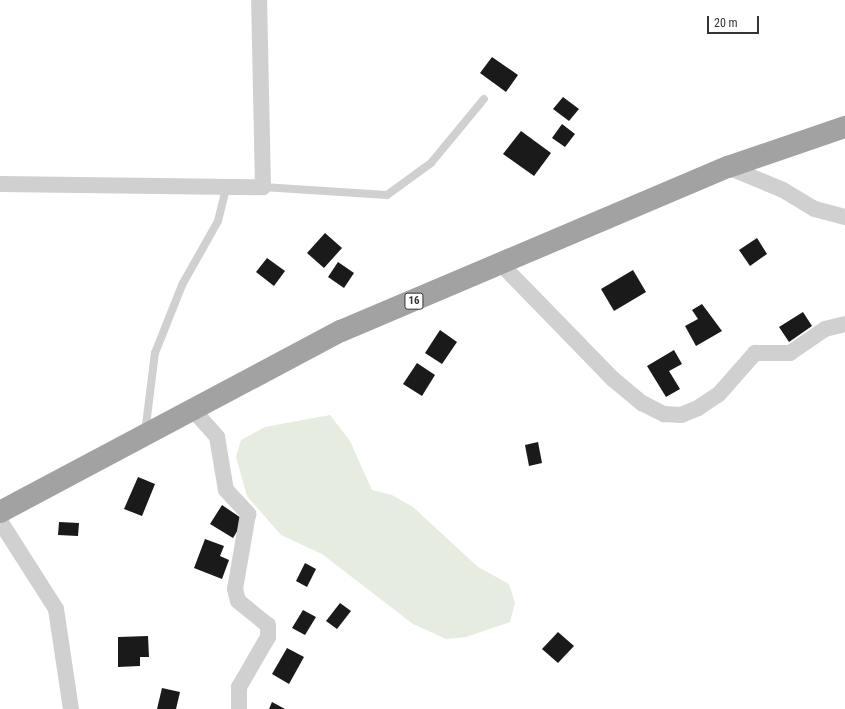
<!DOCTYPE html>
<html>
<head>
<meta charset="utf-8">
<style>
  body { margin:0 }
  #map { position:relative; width:845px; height:709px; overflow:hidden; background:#fff; font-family:"Roboto Condensed",sans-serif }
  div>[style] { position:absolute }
  .green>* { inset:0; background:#e6ecdf }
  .building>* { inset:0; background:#1a1a1a }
  .service>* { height:8px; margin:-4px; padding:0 4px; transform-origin:4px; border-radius:4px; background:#d0d0d0 }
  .minor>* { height:16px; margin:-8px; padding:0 8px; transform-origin:8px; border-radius:8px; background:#d0d0d0 }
  .trunk>* { height:22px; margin:-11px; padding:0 11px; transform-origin:11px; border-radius:11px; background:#a2a2a2 }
  span { translate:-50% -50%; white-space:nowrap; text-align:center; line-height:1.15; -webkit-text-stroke:4px #fff; paint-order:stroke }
  .shield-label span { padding:1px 3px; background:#fff; border:1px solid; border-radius:3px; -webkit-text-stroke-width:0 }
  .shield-label { font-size:11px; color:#333; font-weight:700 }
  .scale { position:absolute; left:707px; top:16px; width:52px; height:18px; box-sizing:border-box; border:2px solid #333; border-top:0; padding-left:5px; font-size:12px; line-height:14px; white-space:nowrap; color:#333; -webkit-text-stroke:3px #fff; paint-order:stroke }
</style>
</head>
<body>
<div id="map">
  <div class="green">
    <i style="clip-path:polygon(330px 415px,350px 441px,372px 490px,392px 495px,413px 507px,478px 567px,509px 584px,515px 603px,510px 622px,466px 637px,446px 639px,413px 624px,322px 554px,281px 535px,247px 496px,236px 457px,241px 440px,265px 427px)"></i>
  </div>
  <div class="building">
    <i style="clip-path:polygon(492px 57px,518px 75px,506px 92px,480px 73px)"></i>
    <i style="clip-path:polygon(563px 97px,579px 109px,569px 121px,553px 109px)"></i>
    <i style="clip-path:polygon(562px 124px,575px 134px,565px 147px,552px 138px)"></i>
    <i style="clip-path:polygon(521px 131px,551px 153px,534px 176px,503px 154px)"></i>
    <i style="clip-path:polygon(325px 233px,342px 248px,324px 268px,307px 253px)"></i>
    <i style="clip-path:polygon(757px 238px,767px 254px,750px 266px,739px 250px)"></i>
    <i style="clip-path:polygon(267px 258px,285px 271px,274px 286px,256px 272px)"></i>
    <i style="clip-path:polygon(338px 262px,354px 273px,344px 288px,328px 277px)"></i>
    <i style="clip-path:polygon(633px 270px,646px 292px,614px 311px,601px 289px)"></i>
    <i style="clip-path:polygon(702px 304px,722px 331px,696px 346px,685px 326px,698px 319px,692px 310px)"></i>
    <i style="clip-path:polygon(803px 312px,812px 326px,789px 342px,779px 327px)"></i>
    <i style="clip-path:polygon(440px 330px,457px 342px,442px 364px,425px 353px)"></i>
    <i style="clip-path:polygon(674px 350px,682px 364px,669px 371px,680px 389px,666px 397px,647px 366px)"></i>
    <i style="clip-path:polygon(417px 363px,435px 375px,422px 396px,403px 384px)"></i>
    <i style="clip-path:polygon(538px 442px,542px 463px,529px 466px,525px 445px)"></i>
    <i style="clip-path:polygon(138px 477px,155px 484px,142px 516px,124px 509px)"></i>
    <i style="clip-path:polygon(222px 505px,244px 520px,233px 538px,210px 524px)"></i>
    <i style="clip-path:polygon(59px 522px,79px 523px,78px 536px,58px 535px)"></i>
    <i style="clip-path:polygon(205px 539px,224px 546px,220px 556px,229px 560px,222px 579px,194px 568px)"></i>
    <i style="clip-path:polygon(305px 563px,316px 569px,307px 587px,296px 581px)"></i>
    <i style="clip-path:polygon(340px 603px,351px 611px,337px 629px,326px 621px)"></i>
    <i style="clip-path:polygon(303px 610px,316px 617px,305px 635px,292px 628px)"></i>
    <i style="clip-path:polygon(558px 632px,574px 646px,558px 663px,542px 649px)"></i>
    <i style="clip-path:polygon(148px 636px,149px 657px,140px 657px,140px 666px,118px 667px,118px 637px)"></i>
    <i style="clip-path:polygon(287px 648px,304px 657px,289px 684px,272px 674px)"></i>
    <i style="clip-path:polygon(162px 688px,180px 692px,176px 709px,157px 709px)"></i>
    <i style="clip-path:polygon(272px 702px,285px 709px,269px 709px)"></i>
  </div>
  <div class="service">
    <i style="left:263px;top:187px;width:124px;rotate:3.7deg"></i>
    <i style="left:387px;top:195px;width:54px;rotate:-36deg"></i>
    <i style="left:431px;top:163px;width:83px;rotate:-50.4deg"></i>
    <i style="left:145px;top:433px;width:81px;rotate:-82.9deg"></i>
    <i style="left:155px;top:353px;width:73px;rotate:-68.3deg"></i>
    <i style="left:182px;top:285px;width:73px;rotate:-60.6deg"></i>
    <i style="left:218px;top:221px;width:36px;rotate:-76deg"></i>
  </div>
  <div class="minor">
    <i style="left:728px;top:167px;width:60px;rotate:22.7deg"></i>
    <i style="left:783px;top:190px;width:37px;rotate:31deg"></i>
    <i style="left:815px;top:209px;width:31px;rotate:15deg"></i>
    <i style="left:0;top:184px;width:263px;rotate:0.7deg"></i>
    <i style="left:263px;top:187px;width:187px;rotate:-91.2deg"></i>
    <i style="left:501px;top:264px;width:161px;rotate:45.8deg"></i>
    <i style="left:613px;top:379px;width:38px;rotate:40deg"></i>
    <i style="left:642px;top:403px;width:25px;rotate:27deg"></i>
    <i style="left:664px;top:414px;width:17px;rotate:3deg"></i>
    <i style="left:681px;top:415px;width:18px;rotate:-22deg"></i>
    <i style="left:698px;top:408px;width:25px;rotate:-34deg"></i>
    <i style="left:719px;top:394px;width:55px;rotate:-48.7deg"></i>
    <i style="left:755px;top:353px;width:35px"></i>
    <i style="left:790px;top:353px;width:42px;rotate:-34.4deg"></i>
    <i style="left:825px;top:329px;width:21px;rotate:-14deg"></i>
    <i style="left:193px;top:410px;width:36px;rotate:48deg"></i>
    <i style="left:217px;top:437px;width:54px;rotate:80.4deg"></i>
    <i style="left:226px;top:490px;width:33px;rotate:47deg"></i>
    <i style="left:248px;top:514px;width:76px;rotate:99.8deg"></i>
    <i style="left:235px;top:589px;width:12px;rotate:76deg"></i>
    <i style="left:238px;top:601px;width:38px;rotate:39deg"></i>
    <i style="left:268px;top:625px;width:12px;rotate:90deg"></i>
    <i style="left:268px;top:637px;width:58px;rotate:120.1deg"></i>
    <i style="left:239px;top:687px;width:22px;rotate:90deg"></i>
    <i style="left:0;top:521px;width:104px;rotate:57.5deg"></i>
    <i style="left:56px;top:609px;width:101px;rotate:81.5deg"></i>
  </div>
  <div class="trunk">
    <i style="left:0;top:512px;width:386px;rotate:-28deg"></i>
    <i style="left:341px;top:331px;width:420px;rotate:-23deg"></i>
    <i style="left:728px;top:167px;width:124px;rotate:-18.9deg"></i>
  </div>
  <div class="shield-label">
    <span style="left:414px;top:301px">16</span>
  </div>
  <div class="scale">20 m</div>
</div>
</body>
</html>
